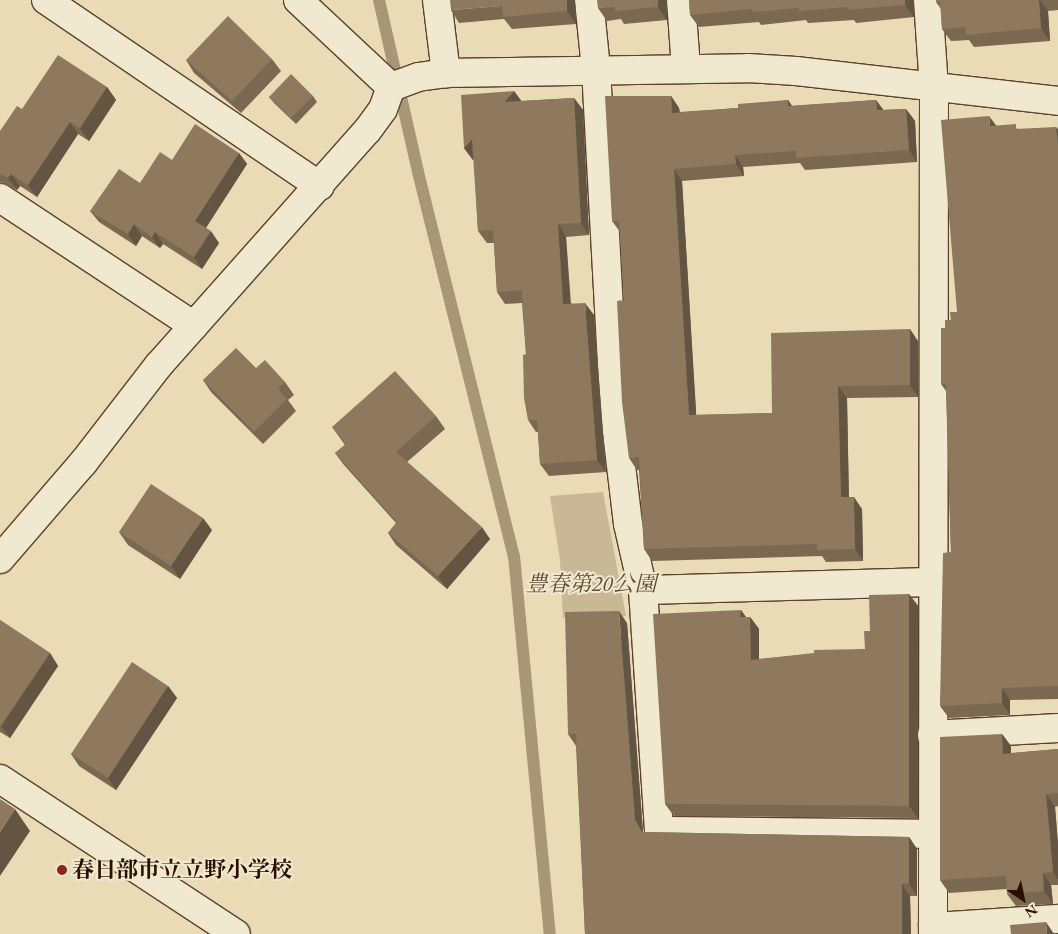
<!DOCTYPE html>
<html>
<head>
<meta charset="utf-8">
<style>
  body { margin:0 }
  #map { position:relative; width:1058px; height:934px; overflow:hidden; background:#e8dbb5; font-family:"EB Garamond","Noto Serif JP",serif }
  div>[style] { position:absolute }
  .green>* { inset:0; background:#c8b896 }
  .stream>* { height:12px; margin:-6px; padding:0 6px; transform-origin:6px; border-radius:6px; background:#a89677 }
  .roads { filter:drop-shadow(1px 0 #5c422d) drop-shadow(-1px 0 #5c422d) drop-shadow(0 1px #5c422d) drop-shadow(0 -1px #5c422d) }
  .minor>* { height:28px; margin:-14px; padding:0 14px; transform-origin:14px; border-radius:14px; background:#f0e8cf }
  .wall>* { inset:0; background:#7a6851 }
  .shaded-wall>* { inset:0; background:#635542 }
  .building>* { inset:0; background:#8e795e }
  .dots>* { width:14px; height:14px; translate:-50% -50%; box-sizing:border-box; border:2px solid #f0e8cf; border-radius:50% }
  span { translate:-50% -50%; white-space:nowrap; text-align:center; line-height:1.15; -webkit-text-stroke:4px #f0e8cf; paint-order:stroke }
  .park-label { font-size:22px; color:#634a34; font-style:italic }
  .poi-label { font-size:22px; color:#2d0f00; font-weight:700 }
  .left { translate:0 -50%; text-align:left }
  .north { position:absolute; left:998px; top:874px; width:50px; height:50px; -webkit-text-stroke:4px #f0e8cf; paint-order:stroke; rotate:146deg; font-size:14px; font-weight:700; line-height:20px; text-align:center; color:#2d0f00 }
  .north::after { content:''; display:block; margin:auto; width:18px; height:22px; background:#2d0f00; clip-path:polygon(50% 0,100% 100%,50% 72%,0 100%) }
</style>
</head>
<body>
<div id="map">
  <div class="green">
    <i style="clip-path:polygon(603px 492px,626px 616px,563px 618px,560px 560px,550px 496px)"></i>
  </div>
  <div class="stream">
    <i style="left:379px;top:0;width:176px;rotate:77.2deg"></i>
    <i style="left:418px;top:172px;width:396px;rotate:76deg"></i>
    <i style="left:514px;top:556px;width:380px;rotate:84.6deg"></i>
  </div>
  <div class="roads">
    <div class="minor">
      <i style="left:46px;top:0;width:331px;rotate:34.2deg"></i>
      <i style="left:298px;top:0;width:127px;rotate:43.1deg"></i>
      <i style="left:391px;top:87px;width:29px;rotate:-20deg"></i>
      <i style="left:418px;top:77px;width:28px;rotate:-8deg"></i>
      <i style="left:446px;top:73px;width:302px;rotate:-0.9deg"></i>
      <i style="left:748px;top:68px;width:48px;rotate:3.6deg"></i>
      <i style="left:796px;top:71px;width:264px;rotate:6.5deg"></i>
      <i style="left:437px;top:0;width:74px;rotate:83deg"></i>
      <i style="left:589px;top:0;width:69px;rotate:84.2deg"></i>
      <i style="left:596px;top:69px;width:347px;rotate:86.9deg"></i>
      <i style="left:615px;top:415px;width:110px;rotate:83.2deg"></i>
      <i style="left:628px;top:524px;width:68px;rotate:77.2deg"></i>
      <i style="left:643px;top:590px;width:242px;rotate:86.2deg"></i>
      <i style="left:659px;top:831px;width:274px;rotate:0.6deg"></i>
      <i style="left:681px;top:0;width:68px;rotate:85.8deg"></i>
      <i style="left:928px;top:0;width:88px;rotate:86.1deg"></i>
      <i style="left:934px;top:88px;width:846px;rotate:90.07deg"></i>
      <i style="left:0;top:198px;width:232px;rotate:33.4deg"></i>
      <i style="left:0;top:559px;width:127px;rotate:-49.2deg"></i>
      <i style="left:83px;top:463px;width:123px;rotate:-52.3deg"></i>
      <i style="left:158px;top:366px;width:314px;rotate:-48.4deg"></i>
      <i style="left:367px;top:131px;width:27px;rotate:-54deg"></i>
      <i style="left:383px;top:109px;width:23px;rotate:-70deg"></i>
      <i style="left:643px;top:590px;width:289px;rotate:-1.6deg"></i>
      <i style="left:932px;top:735px;width:126px;rotate:-3.2deg"></i>
      <i style="left:0;top:779px;width:282px;rotate:33.3deg"></i>
      <i style="left:933px;top:927px;width:125px;rotate:-3.7deg"></i>
    </div>
  </div>
  <div class="wall">
    <i style="clip-path:polygon(575px 0,576px 24px,512px 29px,504px 19px,459px 23px,451px 10px)"></i>
    <i style="clip-path:polygon(667px 0,667px 20px,624px 24px,621px 19px,607px 21px,598px 8px)"></i>
    <i style="clip-path:polygon(689px 0,914px 0,914px 17px,856px 23px,854px 20px,808px 23px,806px 20px,761px 25px,759px 22px,699px 27px,690px 15px)"></i>
    <i style="clip-path:polygon(936px 0,1058px 0,1058px 10px,1048px 11px,1050px 41px,974px 47px,969px 40px,951px 41px,942px 29px,941px 9px,936px 2px)"></i>
    <i style="clip-path:polygon(272px 59px,281px 71px,241px 113px,194px 73px,186px 60px)"></i>
    <i style="clip-path:polygon(107px 87px,116px 100px,89px 141px,78px 134px,37px 197px,20px 186px,17px 190px,1px 182px,0 183px,0 131px,22px 109px)"></i>
    <i style="clip-path:polygon(514px 91px,521px 101px,574px 98px,583px 110px,589px 235px,566px 237px,571px 303px,594px 315px,606px 472px,549px 476px,540px 464px,538px 432px,536px 432px,528px 420px,526px 354px,522px 303px,505px 304px,497px 292px,494px 243px,487px 243px,478px 231px,474px 160px,473px 160px,464px 148px)"></i>
    <i style="clip-path:polygon(313px 96px,317px 102px,296px 124px,274px 103px,269px 97px)"></i>
    <i style="clip-path:polygon(671px 96px,679px 108px,680px 112px,738px 108px,788px 100px,792px 106px,876px 100px,883px 110px,906px 109px,915px 121px,917px 162px,805px 170px,800px 163px,743px 167px,744px 176px,682px 181px,696px 415px,772px 413px,918px 341px,918px 397px,847px 398px,849px 497px,862px 509px,863px 561px,826px 562px,822px 556px,652px 561px,644px 549px,639px 470px,637px 470px,629px 458px,624px 300px,620px 232px,612px 221px)"></i>
    <i style="clip-path:polygon(996px 126px,1020px 129px,1058px 129px,1058px 699px,1010px 700px,1010px 715px,949px 718px,940px 706px,951px 552px,946px 391px,941px 384px,945px 328px,957px 312px)"></i>
    <i style="clip-path:polygon(239px 153px,247px 164px,206px 228px,219px 243px,202px 269px,163px 244px,160px 248px,142px 236px,136px 246px,99px 222px,90px 211px,140px 183px,172px 160px)"></i>
    <i style="clip-path:polygon(256px 368px,285px 382px,294px 395px,288px 400px,296px 411px,263px 444px,211px 392px,203px 380px)"></i>
    <i style="clip-path:polygon(436px 416px,445px 429px,407px 462px,490px 539px,447px 589px,396px 545px,388px 533px,396px 523px,344px 465px,335px 453px,345px 445px,332px 427px)"></i>
    <i style="clip-path:polygon(212px 530px,180px 579px,128px 545px,119px 532px)"></i>
    <i style="clip-path:polygon(909px 594px,918px 606px,918px 818px,674px 816px,665px 804px,741px 610px,746px 617px,750px 617px,759px 629px,759px 659px,865px 649px,870px 631px)"></i>
    <i style="clip-path:polygon(0 620px,50px 653px,58px 666px,10px 738px,0 732px)"></i>
    <i style="clip-path:polygon(627px 623px,643px 832px,909px 837px,917px 849px,917px 896px,910px 896px,911px 934px,585px 934px,576px 746px,568px 734px)"></i>
    <i style="clip-path:polygon(168px 686px,177px 698px,116px 790px,79px 766px,71px 754px)"></i>
    <i style="clip-path:polygon(1002px 734px,1011px 746px,1011px 753px,1058px 749px,1058px 806px,1055px 807px,1058px 844px,1058px 885px,1051px 885px,1053px 904px,1016px 906px,1007px 894px,1007px 889px,949px 893px,940px 880px)"></i>
  </div>
  <div class="shaded-wall">
    <i style="clip-path:polygon(567px 0,575px 0,576px 24px,567px 11px)"></i>
    <i style="clip-path:polygon(658px 0,667px 0,667px 20px,658px 7px)"></i>
    <i style="clip-path:polygon(905px 0,914px 0,914px 17px,905px 5px)"></i>
    <i style="clip-path:polygon(1039px 0,1040px 0,1048px 11px,1050px 41px,1041px 28px)"></i>
    <i style="clip-path:polygon(107px 87px,116px 100px,89px 141px,80px 128px)"></i>
    <i style="clip-path:polygon(514px 91px,523px 103px,504px 102px)"></i>
    <i style="clip-path:polygon(671px 96px,679px 108px,680px 124px,672px 113px)"></i>
    <i style="clip-path:polygon(574px 98px,583px 110px,589px 235px,581px 223px)"></i>
    <i style="clip-path:polygon(788px 100px,796px 112px,788px 106px)"></i>
    <i style="clip-path:polygon(876px 100px,885px 112px,877px 110px)"></i>
    <i style="clip-path:polygon(906px 109px,915px 121px,917px 162px,909px 150px)"></i>
    <i style="clip-path:polygon(989px 116px,998px 128px,990px 126px)"></i>
    <i style="clip-path:polygon(70px 122px,78px 134px,37px 197px,28px 185px)"></i>
    <i style="clip-path:polygon(1056px 127px,1058px 129px,1058px 144px,1057px 144px)"></i>
    <i style="clip-path:polygon(472px 139px,481px 151px,473px 160px,464px 148px)"></i>
    <i style="clip-path:polygon(239px 153px,247px 164px,203px 232px,195px 221px)"></i>
    <i style="clip-path:polygon(735px 155px,743px 167px,744px 176px,736px 164px)"></i>
    <i style="clip-path:polygon(674px 169px,682px 181px,697px 427px,689px 415px)"></i>
    <i style="clip-path:polygon(11px 174px,20px 186px,17px 190px,8px 178px)"></i>
    <i style="clip-path:polygon(134px 224px,142px 236px,136px 246px,128px 234px)"></i>
    <i style="clip-path:polygon(558px 224px,566px 237px,571px 316px,563px 304px)"></i>
    <i style="clip-path:polygon(211px 231px,219px 243px,202px 269px,194px 257px)"></i>
    <i style="clip-path:polygon(155px 232px,163px 244px,160px 248px,152px 237px)"></i>
    <i style="clip-path:polygon(585px 303px,594px 315px,606px 472px,597px 460px)"></i>
    <i style="clip-path:polygon(910px 329px,918px 341px,918px 397px,910px 385px)"></i>
    <i style="clip-path:polygon(838px 386px,847px 398px,849px 509px,841px 497px)"></i>
    <i style="clip-path:polygon(854px 497px,862px 509px,863px 561px,855px 549px)"></i>
    <i style="clip-path:polygon(203px 518px,212px 530px,180px 579px,171px 566px)"></i>
    <i style="clip-path:polygon(482px 527px,490px 539px,447px 589px,438px 576px)"></i>
    <i style="clip-path:polygon(909px 594px,918px 606px,918px 818px,909px 806px)"></i>
    <i style="clip-path:polygon(741px 610px,749px 622px,740px 617px)"></i>
    <i style="clip-path:polygon(619px 611px,627px 623px,643px 832px,642px 832px,635px 820px)"></i>
    <i style="clip-path:polygon(750px 617px,759px 629px,759px 672px,751px 660px)"></i>
    <i style="clip-path:polygon(50px 653px,58px 666px,10px 738px,1px 726px)"></i>
    <i style="clip-path:polygon(168px 686px,177px 698px,116px 790px,108px 778px)"></i>
    <i style="clip-path:polygon(1002px 688px,1010px 700px,1010px 715px,1002px 703px)"></i>
    <i style="clip-path:polygon(1002px 734px,1011px 746px,1011px 766px,1003px 754px)"></i>
    <i style="clip-path:polygon(1046px 794px,1055px 807px,1058px 844px,1058px 880px,1053px 872px)"></i>
    <i style="clip-path:polygon(15px 809px,30px 831px,0 876px,0 832px)"></i>
    <i style="clip-path:polygon(909px 837px,917px 849px,917px 896px,909px 883px)"></i>
    <i style="clip-path:polygon(1043px 873px,1051px 885px,1053px 904px,1044px 891px)"></i>
    <i style="clip-path:polygon(902px 884px,910px 896px,911px 934px,902px 934px)"></i>
    <i style="clip-path:polygon(1046px 922px,1054px 934px,1047px 934px)"></i>
  </div>
  <div class="building">
    <i style="clip-path:polygon(450px 0,567px 0,567px 11px,503px 17px,502px 6px,451px 10px)"></i>
    <i style="clip-path:polygon(597px 0,658px 0,658px 7px,615px 11px,615px 7px,598px 8px)"></i>
    <i style="clip-path:polygon(689px 0,905px 0,905px 5px,847px 10px,847px 7px,799px 11px,799px 8px,753px 12px,752px 9px,690px 15px)"></i>
    <i style="clip-path:polygon(936px 0,1039px 0,1041px 28px,966px 35px,965px 27px,942px 29px,940px 2px,936px 2px)"></i>
    <i style="clip-path:polygon(228px 16px,272px 59px,232px 101px,186px 60px)"></i>
    <i style="clip-path:polygon(58px 55px,107px 87px,80px 128px,70px 122px,28px 185px,11px 174px,8px 178px,0 174px,0 131px,17px 106px,22px 109px)"></i>
    <i style="clip-path:polygon(291px 74px,313px 96px,291px 118px,269px 97px)"></i>
    <i style="clip-path:polygon(514px 91px,504px 102px,574px 98px,581px 223px,558px 224px,563px 304px,585px 303px,597px 460px,540px 464px,537px 420px,528px 420px,524px 398px,523px 355px,526px 354px,522px 290px,497px 292px,493px 230px,478px 231px,472px 139px,464px 148px,461px 95px)"></i>
    <i style="clip-path:polygon(605px 96px,671px 96px,672px 113px,738px 108px,738px 104px,788px 100px,788px 106px,876px 100px,877px 110px,906px 109px,909px 150px,796px 158px,796px 151px,735px 155px,736px 164px,674px 169px,689px 415px,772px 413px,771px 333px,910px 329px,910px 385px,838px 386px,841px 497px,854px 497px,855px 549px,817px 550px,817px 544px,644px 549px,639px 457px,629px 458px,622px 402px,617px 301px,624px 300px,619px 221px,612px 221px)"></i>
    <i style="clip-path:polygon(989px 116px,990px 126px,1016px 124px,1016px 129px,1056px 127px,1058px 143px,1058px 686px,1002px 688px,1002px 703px,940px 706px,943px 553px,951px 552px,946px 384px,941px 384px,941px 328px,945px 328px,945px 320px,951px 320px,950px 312px,957px 312px,941px 120px)"></i>
    <i style="clip-path:polygon(195px 124px,239px 153px,195px 221px,211px 231px,194px 257px,155px 232px,152px 237px,134px 224px,128px 234px,90px 211px,119px 169px,140px 183px,160px 152px,172px 160px)"></i>
    <i style="clip-path:polygon(236px 348px,256px 368px,265px 360px,285px 382px,278px 389px,287px 399px,254px 432px,203px 380px)"></i>
    <i style="clip-path:polygon(395px 371px,436px 416px,396px 452px,482px 527px,438px 576px,388px 533px,397px 522px,335px 453px,346px 444px,332px 427px)"></i>
    <i style="clip-path:polygon(151px 484px,203px 518px,171px 566px,119px 532px)"></i>
    <i style="clip-path:polygon(909px 594px,909px 806px,665px 804px,653px 614px,741px 610px,740px 617px,750px 617px,751px 660px,814px 653px,814px 650px,865px 649px,864px 631px,870px 631px,869px 595px)"></i>
    <i style="clip-path:polygon(619px 611px,635px 820px,642px 832px,909px 837px,909px 883px,902px 884px,902px 934px,585px 934px,576px 734px,568px 734px,565px 612px)"></i>
    <i style="clip-path:polygon(0 620px,50px 653px,1px 726px,0 725px)"></i>
    <i style="clip-path:polygon(132px 662px,168px 686px,108px 778px,71px 754px)"></i>
    <i style="clip-path:polygon(1002px 734px,1003px 754px,1058px 749px,1058px 793px,1046px 794px,1053px 872px,1043px 873px,1044px 891px,1007px 894px,1006px 876px,940px 880px,940px 737px)"></i>
    <i style="clip-path:polygon(0 799px,15px 809px,0 832px)"></i>
    <i style="clip-path:polygon(1046px 922px,1047px 934px,1011px 934px,1010px 925px)"></i>
  </div>
  <div class="dots">
    <i style="left:62px;top:870px;background:#8f2418"></i>
  </div>
  <div class="park-label">
    <span style="left:591px;top:584px">豊春第20公園</span>
  </div>
  <div class="poi-label">
    <span class="left" style="left:72px;top:870px">春日部市立立野小学校</span>
  </div>
  <div class="north">N</div>
</div>
</body>
</html>
